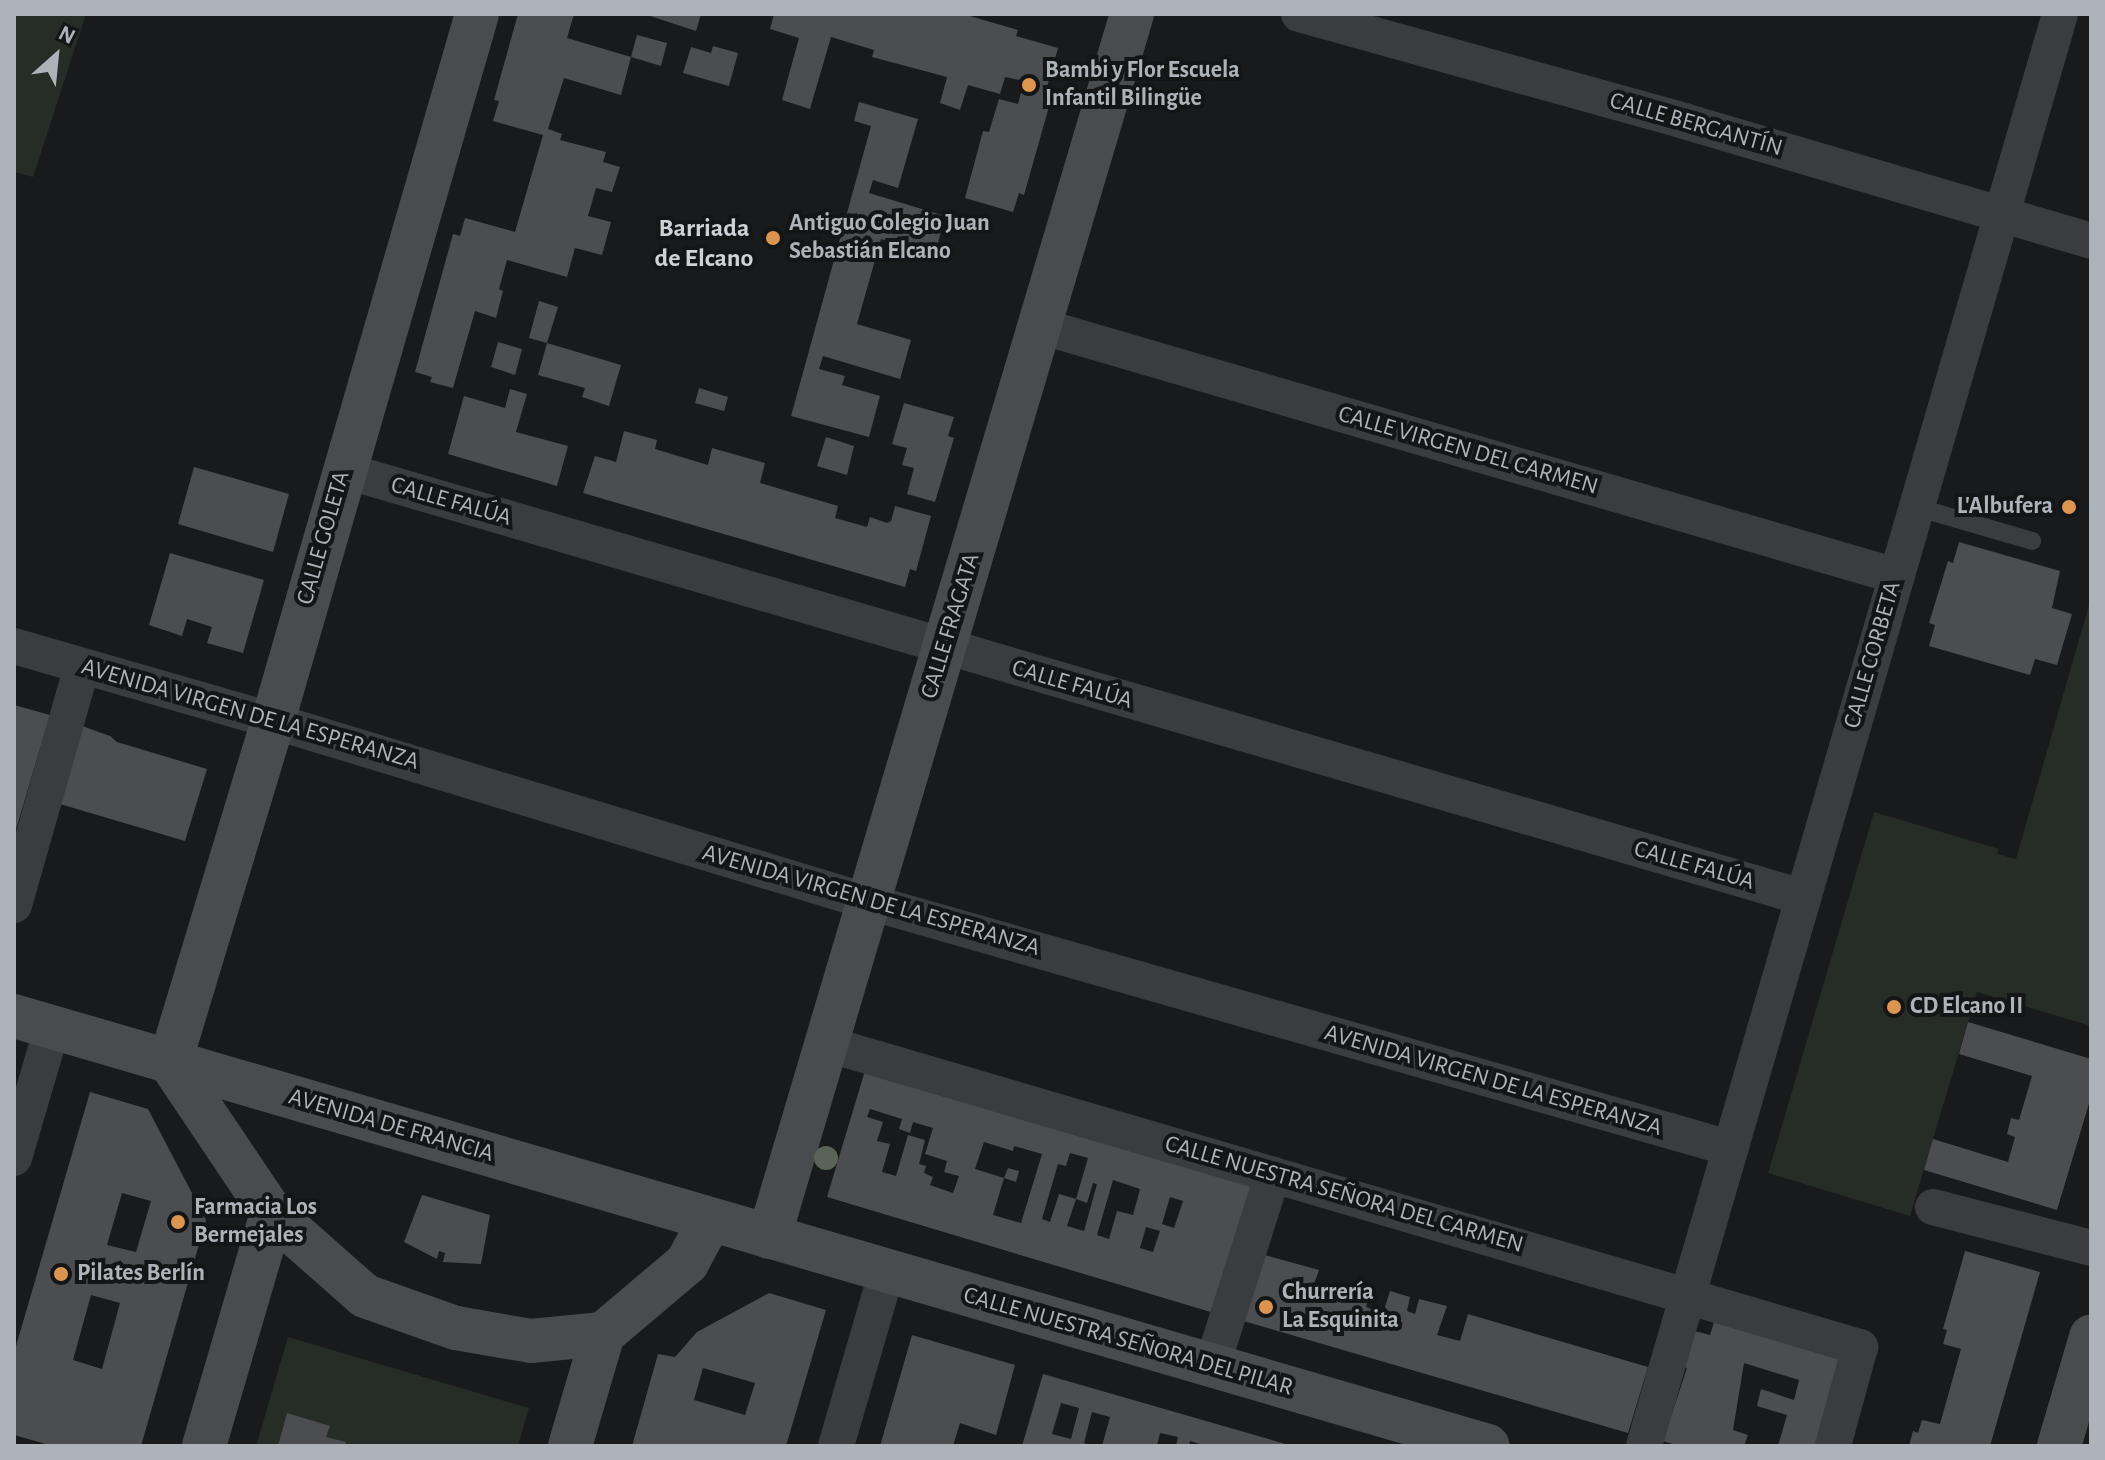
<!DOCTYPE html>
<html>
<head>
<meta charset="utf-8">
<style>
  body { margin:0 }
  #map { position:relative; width:2105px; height:1460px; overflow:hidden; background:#191a1b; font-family:"Alegreya Sans",sans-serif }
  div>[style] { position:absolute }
  .green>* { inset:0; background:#262d26 }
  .building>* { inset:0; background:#4c4d50 }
  .lane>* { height:18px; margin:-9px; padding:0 9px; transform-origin:9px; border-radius:9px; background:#3b3c40 }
  .street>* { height:36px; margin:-18px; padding:0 18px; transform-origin:18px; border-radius:18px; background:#3b3c40 }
  .secondary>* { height:44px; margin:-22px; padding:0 22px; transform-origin:22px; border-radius:22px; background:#494c4f }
  .trees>* { width:24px; height:24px; margin:-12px; border-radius:50%; background:#576456 }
  .dots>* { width:22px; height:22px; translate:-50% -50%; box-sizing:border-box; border:4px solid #141516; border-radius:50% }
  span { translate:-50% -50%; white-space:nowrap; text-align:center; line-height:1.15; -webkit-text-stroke:8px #141516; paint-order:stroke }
  .poi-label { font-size:24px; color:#adb3b9; font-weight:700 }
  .left { translate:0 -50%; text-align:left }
  .right { translate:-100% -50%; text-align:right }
  .street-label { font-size:24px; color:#adb3b9 }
  .neighbourhood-label { font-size:26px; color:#ced1d6; font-weight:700 }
  .frame { position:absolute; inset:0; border:16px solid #adb3b9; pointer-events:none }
  .north { position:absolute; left:16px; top:16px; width:80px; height:80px; -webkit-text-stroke:6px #141516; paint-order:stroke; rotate:27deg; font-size:22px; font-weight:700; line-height:32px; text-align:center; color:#adb3b9 }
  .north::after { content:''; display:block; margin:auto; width:28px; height:36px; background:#adb3b9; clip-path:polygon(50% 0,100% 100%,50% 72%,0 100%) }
</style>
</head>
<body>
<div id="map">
  <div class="green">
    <i style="clip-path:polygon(14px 14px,86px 14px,33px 177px,14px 172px)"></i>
    <i style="clip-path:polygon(2091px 598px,2091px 1026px,1977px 992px,1910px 1216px,1768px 1173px,1874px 812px,1999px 849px,1997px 854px,2016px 859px)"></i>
    <i style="clip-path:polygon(288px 1337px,529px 1408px,518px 1446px,256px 1446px)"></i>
  </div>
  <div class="building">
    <i style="clip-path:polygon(518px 14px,574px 14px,567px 38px,631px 57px,621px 95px,564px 78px,548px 129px,562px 134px,560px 140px,606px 152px,603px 162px,620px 167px,612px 192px,596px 188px,588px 216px,611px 222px,602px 255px,575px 248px,567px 277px,507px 260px,499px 289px,503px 291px,496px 318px,475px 311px,453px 388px,430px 382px,432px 377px,415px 372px,453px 234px,460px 236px,465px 218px,515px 232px,543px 135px,493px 121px,499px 101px,494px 100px)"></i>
    <i style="clip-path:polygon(644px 14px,701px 14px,696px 31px)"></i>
    <i style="clip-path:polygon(774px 14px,963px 14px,1018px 30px,1016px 36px,1058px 48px,1047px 87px,1054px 89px,1024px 195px,1019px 193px,1013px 212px,965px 198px,983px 131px,989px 132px,999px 99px,1018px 104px,1024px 81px,1005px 77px,1000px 94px,968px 85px,960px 110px,940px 103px,947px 77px,872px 57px,874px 50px,831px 37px,810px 109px,782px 100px,799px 38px,770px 29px)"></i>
    <i style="clip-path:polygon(637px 35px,667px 43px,661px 66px,631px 57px)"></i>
    <i style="clip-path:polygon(713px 46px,738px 53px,729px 86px,683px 73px,691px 47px,711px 53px)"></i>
    <i style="clip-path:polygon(859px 102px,918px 119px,898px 188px,873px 180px,869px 193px,945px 216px,935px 254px,881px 239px,857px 324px,911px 340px,900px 379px,823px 356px,819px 369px,845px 376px,842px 385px,880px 396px,869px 437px,791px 416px,871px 126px,854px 121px)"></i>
    <i style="clip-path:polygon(539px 301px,558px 307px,547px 343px,529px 338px)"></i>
    <i style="clip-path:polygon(498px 342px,522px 349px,515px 375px,491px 367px)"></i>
    <i style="clip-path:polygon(547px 343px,621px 365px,609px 406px,582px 397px,585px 388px,538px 375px)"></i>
    <i style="clip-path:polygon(699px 388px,728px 397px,724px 411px,695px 403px)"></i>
    <i style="clip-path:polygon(510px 389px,527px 394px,516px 432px,568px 446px,557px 486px,448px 454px,464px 396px,505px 408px)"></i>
    <i style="clip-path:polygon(904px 403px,954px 417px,948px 436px,954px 438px,935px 502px,907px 494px,914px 468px,902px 465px,907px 448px,892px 444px)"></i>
    <i style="clip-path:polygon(624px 431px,657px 440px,655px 449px,708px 465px,712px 448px,765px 463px,760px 483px,838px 506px,835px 518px,867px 527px,870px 517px,887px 523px,891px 521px,895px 506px,931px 516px,916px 571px,910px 569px,905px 587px,583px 493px,595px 456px,616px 462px)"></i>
    <i style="clip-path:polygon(826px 437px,854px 446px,847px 475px,817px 466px)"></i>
    <i style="clip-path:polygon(194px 467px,289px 494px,273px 552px,178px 524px)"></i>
    <i style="clip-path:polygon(1959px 542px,2060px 571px,2052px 608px,2072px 614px,2057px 665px,2035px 659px,2030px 675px,1929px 646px,1935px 625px,1929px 623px,1948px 561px,1953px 563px)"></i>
    <i style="clip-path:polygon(170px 553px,264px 580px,243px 653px,207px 643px,212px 627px,187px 619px,182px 636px,149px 625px)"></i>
    <i style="clip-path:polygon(14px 705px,50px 715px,15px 833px,14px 833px)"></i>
    <i style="clip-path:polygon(82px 726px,110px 736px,117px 742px,207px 769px,185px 841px,60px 804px)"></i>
    <i style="clip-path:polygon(1968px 1022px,2091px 1059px,2091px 1097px,2057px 1210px,1924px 1170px,1933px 1139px,2008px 1162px,2015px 1137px,2007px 1134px,2011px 1118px,2019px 1120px,2032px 1076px,1959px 1054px)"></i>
    <i style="clip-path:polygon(evenodd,867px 1064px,1254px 1180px,1214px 1313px,827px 1197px,867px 1064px,870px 1109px,902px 1119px,899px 1129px,910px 1133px,913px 1122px,933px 1128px,925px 1154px,947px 1161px,944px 1172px,959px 1176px,953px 1193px,930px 1185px,933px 1177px,924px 1173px,926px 1166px,919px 1164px,925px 1140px,908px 1135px,896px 1176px,882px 1172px,890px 1144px,877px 1141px,883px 1122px,867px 1117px,870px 1109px,867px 1064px,984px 1142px,1013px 1151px,1014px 1146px,1042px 1154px,1021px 1223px,993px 1215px,1004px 1178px,975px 1169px,984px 1142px,867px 1064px,1070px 1153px,1088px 1158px,1076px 1199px,1059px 1194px,1050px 1222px,1042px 1219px,1058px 1164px,1066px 1166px,1070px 1153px,867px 1064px,1113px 1180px,1140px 1189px,1133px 1215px,1117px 1211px,1109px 1239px,1097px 1235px,1113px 1180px,867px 1064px,1093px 1183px,1097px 1184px,1084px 1231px,1067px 1226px,1076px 1199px,1087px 1203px,1093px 1183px,867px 1064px,1170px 1197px,1183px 1201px,1174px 1228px,1162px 1224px,1170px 1197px,867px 1064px,1146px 1227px,1160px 1231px,1153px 1252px,1140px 1248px,1146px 1227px)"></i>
    <i style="clip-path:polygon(evenodd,90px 1092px,148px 1109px,206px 1220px,141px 1446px,53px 1446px,14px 1435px,14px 1353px,90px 1092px,122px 1193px,151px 1201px,136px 1252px,107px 1245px,122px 1193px,90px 1092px,91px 1295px,120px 1303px,102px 1369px,73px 1360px,91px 1295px)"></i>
    <i style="clip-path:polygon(1008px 1168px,1019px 1171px,1016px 1182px,1004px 1178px)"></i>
    <i style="clip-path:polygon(422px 1195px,490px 1215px,481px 1264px,443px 1262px,445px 1253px,439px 1251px,437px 1259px,404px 1242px)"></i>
    <i style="clip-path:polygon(1965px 1251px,2040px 1272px,1990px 1446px,1909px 1446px,1913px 1431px,1918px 1433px,1922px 1420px,1940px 1424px,1961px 1349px,1943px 1344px,1947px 1330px,1943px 1329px)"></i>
    <i style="clip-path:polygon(1261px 1254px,1319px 1270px,1314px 1284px,1357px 1297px,1361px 1282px,1372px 1286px,1366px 1307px,1383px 1313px,1390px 1291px,1410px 1297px,1407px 1311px,1415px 1314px,1419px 1299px,1447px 1306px,1437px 1335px,1460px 1341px,1468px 1314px,1648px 1367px,1628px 1433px,1240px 1320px)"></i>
    <i style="clip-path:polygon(evenodd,769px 1293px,826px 1310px,786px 1446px,632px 1446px,658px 1354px,675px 1357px,697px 1332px,769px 1293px,703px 1368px,755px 1383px,745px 1415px,694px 1400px,703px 1368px)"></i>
    <i style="clip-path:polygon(1716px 1316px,1845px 1354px,1819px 1446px,1778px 1446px,1787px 1415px,1757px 1406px,1761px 1389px,1794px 1400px,1799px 1380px,1744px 1363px,1733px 1430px,1748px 1435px,1744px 1446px,1679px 1446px,1663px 1441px,1687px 1368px,1679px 1365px,1690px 1330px,1710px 1335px)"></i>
    <i style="clip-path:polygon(912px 1335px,1015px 1365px,996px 1435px,960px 1423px,953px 1446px,880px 1446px)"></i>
    <i style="clip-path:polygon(evenodd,1043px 1374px,1289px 1445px,1288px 1446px,1206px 1446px,1190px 1441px,1189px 1446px,1176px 1446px,1178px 1437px,1160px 1433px,1157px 1446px,1102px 1446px,1110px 1417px,1092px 1412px,1084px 1443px,1092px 1446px,1022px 1446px,1043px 1374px,1061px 1403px,1079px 1408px,1071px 1439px,1052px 1434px,1061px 1403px)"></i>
    <i style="clip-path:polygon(287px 1413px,330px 1426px,326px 1437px,346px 1442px,345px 1446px,278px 1446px)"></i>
  </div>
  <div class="lane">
    <i style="left:1916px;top:507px;width:121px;rotate:16.3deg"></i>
  </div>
  <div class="street">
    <i style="left:1299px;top:14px;width:400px;rotate:15.5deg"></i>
    <i style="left:1684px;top:121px;width:424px;rotate:16.4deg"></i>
    <i style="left:1040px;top:326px;width:892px;rotate:16.28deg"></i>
    <i style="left:343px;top:470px;width:1520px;rotate:16.31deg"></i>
    <i style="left:14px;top:646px;width:270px;rotate:16.1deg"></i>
    <i style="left:273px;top:721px;width:623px;rotate:16.89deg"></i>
    <i style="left:869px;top:902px;width:895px;rotate:15.95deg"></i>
    <i style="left:14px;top:905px;width:248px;rotate:-74.1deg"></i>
    <i style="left:827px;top:1044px;width:1077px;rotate:16.35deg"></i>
    <i style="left:1860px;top:1347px;width:103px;rotate:105.3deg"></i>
    <i style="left:14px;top:1158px;width:135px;rotate:-73.7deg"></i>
    <i style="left:1933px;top:1207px;width:163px;rotate:14.5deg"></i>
    <i style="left:1212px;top:1366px;width:201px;rotate:-72.4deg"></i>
    <i style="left:836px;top:1446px;width:182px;rotate:-73.8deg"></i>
    <i style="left:1644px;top:1446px;width:1491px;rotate:-73.8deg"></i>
  </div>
  <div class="secondary">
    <i style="left:477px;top:14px;width:736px;rotate:106.1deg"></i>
    <i style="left:273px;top:721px;width:356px;rotate:106.8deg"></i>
    <i style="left:170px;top:1062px;width:183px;rotate:56.1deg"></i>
    <i style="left:272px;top:1214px;width:124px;rotate:41.4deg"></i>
    <i style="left:365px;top:1296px;width:96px;rotate:19.4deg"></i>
    <i style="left:456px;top:1328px;width:76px;rotate:9.8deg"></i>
    <i style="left:531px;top:1341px;width:72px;rotate:-5.6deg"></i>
    <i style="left:603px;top:1334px;width:110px;rotate:-40.2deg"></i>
    <i style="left:687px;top:1263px;width:49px;rotate:-61.9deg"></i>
    <i style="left:14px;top:1016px;width:1535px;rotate:16.26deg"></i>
    <i style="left:769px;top:1237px;width:1276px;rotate:-73.47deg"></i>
    <i style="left:204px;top:1446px;width:242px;rotate:-73.7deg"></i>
    <i style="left:570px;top:1446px;width:117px;rotate:-73.6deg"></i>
    <i style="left:2059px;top:1446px;width:114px;rotate:-73.6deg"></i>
  </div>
  <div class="trees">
    <i style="left:826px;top:1158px"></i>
  </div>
  <div class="dots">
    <i style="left:1029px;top:85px;background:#db9551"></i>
    <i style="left:773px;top:238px;background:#db9551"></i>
    <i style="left:2069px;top:507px;background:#db9551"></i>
    <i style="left:1894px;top:1007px;background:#db9551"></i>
    <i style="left:178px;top:1222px;background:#db9551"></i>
    <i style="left:61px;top:1274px;background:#db9551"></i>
    <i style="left:1266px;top:1307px;background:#db9551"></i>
  </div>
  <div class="poi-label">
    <span class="left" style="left:1045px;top:85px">Bambi y Flor Escuela<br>Infantil Bilingüe</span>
    <span class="left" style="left:789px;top:238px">Antiguo Colegio Juan<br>Sebastián Elcano</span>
    <span class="right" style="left:2053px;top:507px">L'Albufera</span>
    <span class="left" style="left:1910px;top:1007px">CD Elcano II</span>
    <span class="left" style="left:194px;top:1222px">Farmacia Los<br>Bermejales</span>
    <span class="left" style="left:77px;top:1274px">Pilates Berlín</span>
    <span class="left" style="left:1282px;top:1307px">Churrería<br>La Esquinita</span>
  </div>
  <div class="street-label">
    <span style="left:1696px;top:125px;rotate:16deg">CALLE BERGANTÍN</span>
    <span style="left:1468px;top:451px;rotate:16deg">CALLE VIRGEN DEL CARMEN</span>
    <span style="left:451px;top:502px;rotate:16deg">CALLE FALÚA</span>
    <span style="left:324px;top:538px;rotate:-74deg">CALLE GOLETA</span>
    <span style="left:951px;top:626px;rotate:-73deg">CALLE FRAGATA</span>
    <span style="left:1873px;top:655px;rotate:-74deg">CALLE CORBETA</span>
    <span style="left:1072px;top:685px;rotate:16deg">CALLE FALÚA</span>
    <span style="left:250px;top:715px;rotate:16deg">AVENIDA VIRGEN DE LA ESPERANZA</span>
    <span style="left:1694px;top:866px;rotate:16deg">CALLE FALÚA</span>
    <span style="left:871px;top:901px;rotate:16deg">AVENIDA VIRGEN DE LA ESPERANZA</span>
    <span style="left:1493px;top:1081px;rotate:16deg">AVENIDA VIRGEN DE LA ESPERANZA</span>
    <span style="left:391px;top:1126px;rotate:16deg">AVENIDA DE FRANCIA</span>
    <span style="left:1344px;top:1195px;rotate:16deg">CALLE NUESTRA SEÑORA DEL CARMEN</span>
    <span style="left:1128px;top:1342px;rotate:16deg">CALLE NUESTRA SEÑORA DEL PILAR</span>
  </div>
  <div class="neighbourhood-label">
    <span style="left:704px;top:244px">Barriada<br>de Elcano</span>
  </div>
  <div class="frame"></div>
  <div class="north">N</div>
</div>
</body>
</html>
